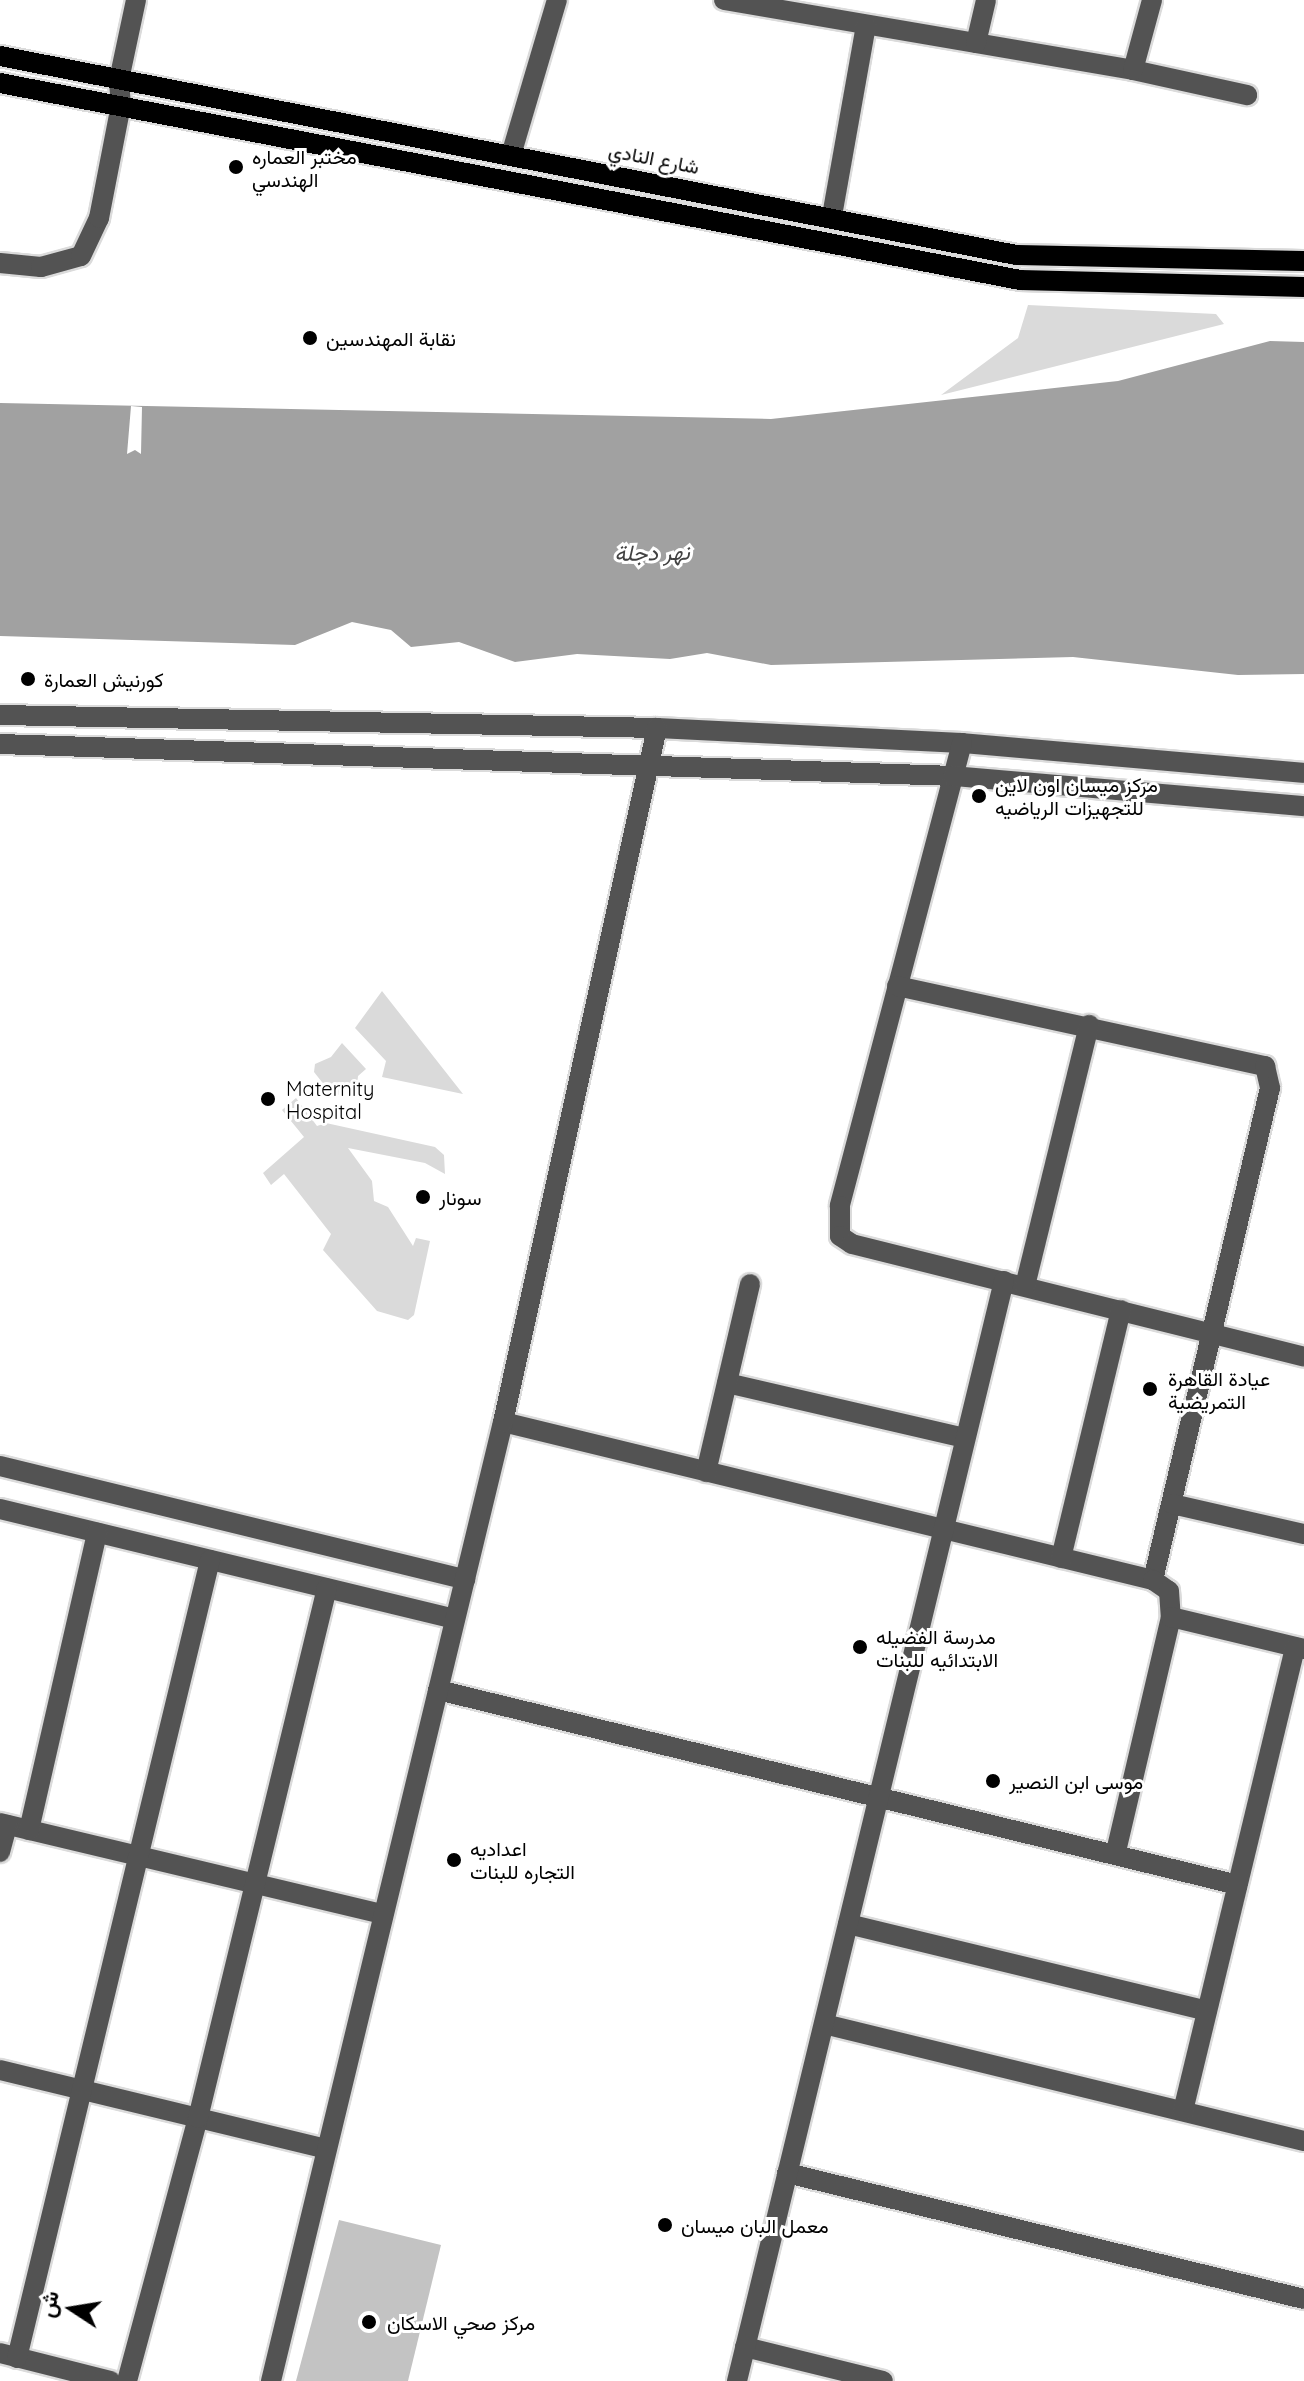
<!DOCTYPE html>
<html>
<head>
<meta charset="utf-8">
<style>
  body { margin:0 }
  #map { position:relative; width:1304px; height:2381px; overflow:hidden; background:#fff; font-family:Quicksand,Vazirmatn,sans-serif }
  div>[style] { position:absolute }
  .green>* { inset:0; background:#dadada }
  .water>* { inset:0; background:#a1a1a1 }
  .pier>* { inset:0; background:#fff }
  .building>* { inset:0; background:#c3c3c3 }
  .roads { filter:drop-shadow(2px 0 #dbdbdb) drop-shadow(-2px 0 #dbdbdb) drop-shadow(0 2px #dbdbdb) drop-shadow(0 -2px #dbdbdb) }
  .minor>* { height:20px; margin:-10px; padding:0 10px; transform-origin:10px; border-radius:10px; background:#535353 }
  .major>* { height:20px; margin:-10px; padding:0 10px; transform-origin:10px; border-radius:10px; background:#000 }
  .dots>* { width:22px; height:22px; translate:-50% -50%; box-sizing:border-box; border:4px solid #fff; border-radius:50% }
  span { translate:-50% -50%; white-space:nowrap; text-align:center; line-height:1.15; -webkit-text-stroke:6px #fff; paint-order:stroke }
  .poi-label { font-size:20px; color:#000 }
  .left { translate:0 -50%; text-align:left }
  .street-label { font-size:20px; color:#000 }
  .water-label { font-size:22px; color:#424242; font-style:italic }
  .north { position:absolute; left:32px; top:2269px; width:80px; height:80px; -webkit-text-stroke:6px #fff; paint-order:stroke; rotate:282deg; font-size:22px; font-weight:700; line-height:32px; text-align:center; color:#000 }
  .north::after { content:''; display:block; margin:auto; width:28px; height:36px; background:#000; clip-path:polygon(50% 0,100% 100%,50% 72%,0 100%) }
</style>
</head>
<body>
<div id="map">
  <div class="green">
    <i style="clip-path:polygon(1028px 305px,1216px 314px,1224px 324px,941px 395px,1018px 338px)"></i>
    <i style="clip-path:polygon(382px 991px,463px 1094px,382px 1077px,386px 1061px,355px 1028px)"></i>
    <i style="clip-path:polygon(342px 1043px,366px 1069px,358px 1076px,357px 1086px,342px 1096px,329px 1091px,314px 1072px,315px 1064px,331px 1057px)"></i>
    <i style="clip-path:polygon(296px 1098px,317px 1126px,326px 1123px,435px 1147px,444px 1155px,445px 1174px,425px 1163px,348px 1148px,372px 1181px,374px 1201px,388px 1207px,413px 1246px,416px 1238px,430px 1241px,414px 1315px,408px 1320px,377px 1311px,323px 1250px,331px 1234px,284px 1174px,271px 1185px,263px 1173px,304px 1137px,282px 1110px)"></i>
  </div>
  <div class="water">
    <i style="clip-path:polygon(1270px 341px,1304px 342px,1304px 674px,1238px 675px,1073px 657px,771px 665px,707px 653px,670px 659px,577px 654px,515px 662px,459px 642px,411px 647px,391px 630px,352px 622px,295px 645px,0 636px,0 403px,771px 419px,1118px 381px)"></i>
  </div>
  <div class="pier">
    <i style="clip-path:polygon(131px 406px,142px 407px,141px 454px,135px 450px,127px 454px)"></i>
  </div>
  <div class="building">
    <i style="clip-path:polygon(339px 2220px,441px 2245px,408px 2381px,296px 2381px)"></i>
  </div>
  <div class="roads">
    <div class="minor">
      <i style="left:724px;top:0;width:415px;rotate:9.7deg"></i>
      <i style="left:1133px;top:70px;width:117px;rotate:12.4deg"></i>
      <i style="left:976px;top:43px;width:44px;rotate:-76.9deg"></i>
      <i style="left:1133px;top:70px;width:73px;rotate:-74.8deg"></i>
      <i style="left:511px;top:155px;width:162px;rotate:-73.5deg"></i>
      <i style="left:832px;top:216px;width:194px;rotate:-79.9deg"></i>
      <i style="left:0;top:263px;width:41px;rotate:5.6deg"></i>
      <i style="left:41px;top:267px;width:41px;rotate:-15.4deg"></i>
      <i style="left:81px;top:256px;width:42px;rotate:-64.7deg"></i>
      <i style="left:99px;top:218px;width:115px;rotate:-79deg"></i>
      <i style="left:121px;top:105px;width:25px;rotate:-95deg"></i>
      <i style="left:119px;top:80px;width:82px;rotate:-78deg"></i>
      <i style="left:0;top:715px;width:657px;rotate:1.13deg"></i>
      <i style="left:657px;top:728px;width:305px;rotate:2.8deg"></i>
      <i style="left:962px;top:743px;width:343px;rotate:5deg"></i>
      <i style="left:962px;top:743px;width:479px;rotate:104.8deg"></i>
      <i style="left:840px;top:1206px;width:30px;rotate:90deg"></i>
      <i style="left:840px;top:1236px;width:14px;rotate:34deg"></i>
      <i style="left:852px;top:1244px;width:466px;rotate:14deg"></i>
      <i style="left:0;top:744px;width:954px;rotate:1.92deg"></i>
      <i style="left:953px;top:776px;width:352px;rotate:4.9deg"></i>
      <i style="left:897px;top:986px;width:377px;rotate:12.3deg"></i>
      <i style="left:1265px;top:1066px;width:23px;rotate:77deg"></i>
      <i style="left:1270px;top:1088px;width:506px;rotate:103.38deg"></i>
      <i style="left:1025px;top:1286px;width:269px;rotate:-76.2deg"></i>
      <i style="left:727px;top:1383px;width:244px;rotate:13deg"></i>
      <i style="left:503px;top:1422px;width:669px;rotate:13.66deg"></i>
      <i style="left:1153px;top:1580px;width:19px;rotate:35deg"></i>
      <i style="left:1169px;top:1591px;width:26px;rotate:86deg"></i>
      <i style="left:1171px;top:1617px;width:244px;rotate:103.2deg"></i>
      <i style="left:0;top:1466px;width:479px;rotate:13.7deg"></i>
      <i style="left:706px;top:1472px;width:193px;rotate:-76.8deg"></i>
      <i style="left:1172px;top:1504px;width:135px;rotate:12.8deg"></i>
      <i style="left:0;top:1509px;width:468px;rotate:13.6deg"></i>
      <i style="left:1061px;top:1558px;width:255px;rotate:-76.4deg"></i>
      <i style="left:1171px;top:1617px;width:137px;rotate:13.5deg"></i>
      <i style="left:438px;top:1690px;width:823px;rotate:13.7deg"></i>
      <i style="left:0;top:1823px;width:394px;rotate:13.4deg"></i>
      <i style="left:29px;top:1830px;width:305px;rotate:-77.1deg"></i>
      <i style="left:0;top:1852px;width:28px;rotate:-75deg"></i>
      <i style="left:848px;top:1924px;width:369px;rotate:13.6deg"></i>
      <i style="left:824px;top:2024px;width:494px;rotate:13.7deg"></i>
      <i style="left:0;top:2070px;width:335px;rotate:13.6deg"></i>
      <i style="left:1183px;top:2111px;width:477px;rotate:-76.4deg"></i>
      <i style="left:787px;top:2173px;width:532px;rotate:13.7deg"></i>
      <i style="left:745px;top:2347px;width:142px;rotate:13.8deg"></i>
      <i style="left:0;top:2353px;width:114px;rotate:14.2deg"></i>
      <i style="left:17px;top:2358px;width:821px;rotate:-76.4deg"></i>
      <i style="left:127px;top:2381px;width:272px;rotate:-74.9deg"></i>
      <i style="left:198px;top:2118px;width:545px;rotate:-76.32deg"></i>
      <i style="left:271px;top:2381px;width:987px;rotate:-76.4deg"></i>
      <i style="left:503px;top:1422px;width:711px;rotate:-77.49deg"></i>
      <i style="left:737px;top:2381px;width:1132px;rotate:-76.36deg"></i>
    </div>
    <div class="major">
      <i style="left:0;top:56px;width:1035px;rotate:11.08deg"></i>
      <i style="left:1016px;top:255px;width:288px;rotate:1.2deg"></i>
      <i style="left:0;top:83px;width:1039px;rotate:10.93deg"></i>
      <i style="left:1020px;top:280px;width:284px;rotate:1.4deg"></i>
    </div>
  </div>
  <div class="dots">
    <i style="left:236px;top:167px;background:#000"></i>
    <i style="left:310px;top:338px;background:#000"></i>
    <i style="left:28px;top:679px;background:#000"></i>
    <i style="left:979px;top:796px;background:#000"></i>
    <i style="left:268px;top:1099px;background:#000"></i>
    <i style="left:423px;top:1197px;background:#000"></i>
    <i style="left:1150px;top:1389px;background:#000"></i>
    <i style="left:860px;top:1647px;background:#000"></i>
    <i style="left:993px;top:1781px;background:#000"></i>
    <i style="left:454px;top:1860px;background:#000"></i>
    <i style="left:665px;top:2225px;background:#000"></i>
    <i style="left:369px;top:2322px;background:#000"></i>
  </div>
  <div class="poi-label">
    <span class="left" style="left:252px;top:168px">مختبر العماره<br>الهندسي</span>
    <span class="left" style="left:326px;top:338px">نقابة المهندسين</span>
    <span class="left" style="left:44px;top:679px">كورنيش العمارة</span>
    <span class="left" style="left:995px;top:796px">مركز ميسان اون لاين<br>للتجهيزات الرياضيه</span>
    <span class="left" style="left:286px;top:1100px">Maternity<br>Hospital</span>
    <span class="left" style="left:439px;top:1197px">سونار</span>
    <span class="left" style="left:1168px;top:1390px">عيادة القاهرة<br>التمريضية</span>
    <span class="left" style="left:876px;top:1648px">مدرسة الفضيله<br>الابتدائيه للبنات</span>
    <span class="left" style="left:1009px;top:1781px">موسى ابن النصير</span>
    <span class="left" style="left:470px;top:1860px">اعداديه<br>التجاره للبنات</span>
    <span class="left" style="left:681px;top:2225px">معمل البان ميسان</span>
    <span class="left" style="left:387px;top:2322px">مركز صحي الاسكان</span>
  </div>
  <div class="street-label">
    <span style="left:654px;top:158px;rotate:11deg">شارع النادي</span>
  </div>
  <div class="water-label">
    <span style="left:652px;top:553px;rotate:-1deg">نهر دجلة</span>
  </div>
  <div class="north">ش</div>
</div>
</body>
</html>
